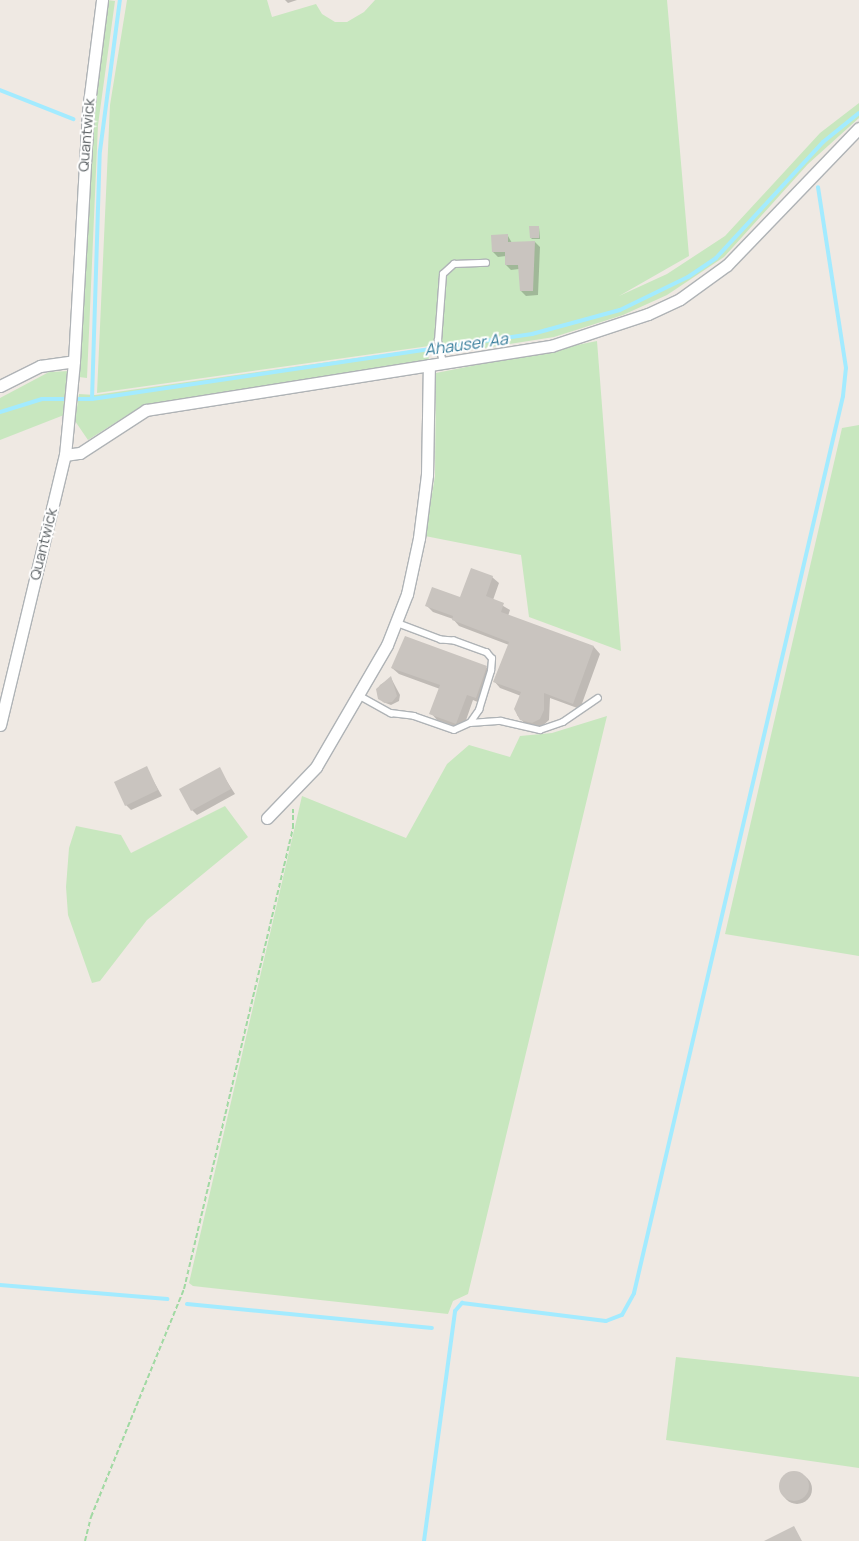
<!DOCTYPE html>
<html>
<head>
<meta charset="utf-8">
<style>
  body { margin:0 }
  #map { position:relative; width:859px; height:1541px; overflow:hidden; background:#efe9e3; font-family:Manrope,sans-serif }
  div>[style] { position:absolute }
  .green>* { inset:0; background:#c8e7bf }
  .shadow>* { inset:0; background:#0003 }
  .round { border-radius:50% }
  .stream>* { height:4px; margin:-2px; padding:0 2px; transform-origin:2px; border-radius:2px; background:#a3ebff }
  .building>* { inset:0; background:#c9c4bf }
  .path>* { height:2px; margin-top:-1px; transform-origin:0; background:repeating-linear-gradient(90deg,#a1d9a3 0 5px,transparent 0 7.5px) }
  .roads { filter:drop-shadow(1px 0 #afb3b6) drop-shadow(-1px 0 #afb3b6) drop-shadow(0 1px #afb3b6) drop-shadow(0 -1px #afb3b6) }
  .lane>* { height:5.5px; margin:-2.75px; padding:0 2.75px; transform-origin:2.75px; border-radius:2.75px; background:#fff }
  .street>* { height:11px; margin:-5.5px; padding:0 5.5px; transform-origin:5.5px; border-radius:5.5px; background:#fff }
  span { translate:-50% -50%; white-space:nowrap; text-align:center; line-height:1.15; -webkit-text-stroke:4px #fff; paint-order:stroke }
  .street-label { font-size:15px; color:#5b6164 }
  .water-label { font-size:16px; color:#357c9a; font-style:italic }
</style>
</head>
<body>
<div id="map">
  <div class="green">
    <i style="clip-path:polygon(107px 0,115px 1px,98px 125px,87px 378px,79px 377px,89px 158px)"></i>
    <i style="clip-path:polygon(127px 0,267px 0,272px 17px,316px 4px,322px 14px,335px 22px,347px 22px,364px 12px,375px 0,667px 0,689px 256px,619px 296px,667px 274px,725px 236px,820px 133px,859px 103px,859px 118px,808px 164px,724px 257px,667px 295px,623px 315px,554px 337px,440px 355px,439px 342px,429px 346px,97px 393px,110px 105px)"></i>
    <i style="clip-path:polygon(597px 341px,621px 651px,529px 617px,521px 555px,425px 536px,435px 476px,436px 373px)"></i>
    <i style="clip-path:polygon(428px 348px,429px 362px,146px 408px,129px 414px,88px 440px,75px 421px,79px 394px,95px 395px)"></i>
    <i style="clip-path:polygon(69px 371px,64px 415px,0 440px,0 398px,49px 372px)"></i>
    <i style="clip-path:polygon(859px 425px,859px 956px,725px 934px,842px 428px)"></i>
    <i style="clip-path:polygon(607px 716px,468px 1294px,453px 1301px,448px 1314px,193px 1286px,189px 1283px,302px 796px,406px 838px,447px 764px,469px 745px,510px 757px,520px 736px,552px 733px)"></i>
    <i style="clip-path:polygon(225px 806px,248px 837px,147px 920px,100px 981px,92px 983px,68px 915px,66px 887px,69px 848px,76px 826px,121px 835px,131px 853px)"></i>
    <i style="clip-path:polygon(676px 1357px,859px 1377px,859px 1468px,666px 1440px)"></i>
  </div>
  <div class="shadow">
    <i style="clip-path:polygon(285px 0,297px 0,288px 3px)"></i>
    <i style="clip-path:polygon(539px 227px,540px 239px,532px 239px,531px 238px)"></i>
    <i style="clip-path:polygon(508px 236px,512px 243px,535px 242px,540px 247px,538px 295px,526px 296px,521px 291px,519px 269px,511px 270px,506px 265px,506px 256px,498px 257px,493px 252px)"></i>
    <i style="clip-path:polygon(492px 577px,499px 583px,493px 600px,510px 610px,508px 616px,594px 647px,600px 654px,580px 709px,550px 698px,549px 720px,539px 729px,528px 727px,517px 715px,516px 706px,521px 696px,500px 688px,494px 681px,509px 645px,459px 626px,453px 619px,433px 612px,427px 606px,461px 599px)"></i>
    <i style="clip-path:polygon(486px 667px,492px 673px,482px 704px,473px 700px,463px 729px,437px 720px,431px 713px,440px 689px,399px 674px,392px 668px)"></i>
    <i style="clip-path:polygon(391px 678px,400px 695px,399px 701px,391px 705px,383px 702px,377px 691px,380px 685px)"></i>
    <i style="clip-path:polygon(146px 768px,162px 796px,131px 810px,126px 805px)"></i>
    <i style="clip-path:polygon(219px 769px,235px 794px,197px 815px,192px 810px)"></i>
    <i class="round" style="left:782px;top:1474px;width:30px;height:30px"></i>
  </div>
  <div class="stream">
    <i style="left:0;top:90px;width:79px;rotate:21.7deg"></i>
    <i style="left:92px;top:399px;width:248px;rotate:-88.2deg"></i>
    <i style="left:100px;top:151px;width:152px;rotate:-82.5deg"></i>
    <i style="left:0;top:412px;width:44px;rotate:-17.2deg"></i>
    <i style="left:42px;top:399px;width:50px"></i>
    <i style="left:92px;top:399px;width:445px;rotate:-8.4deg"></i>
    <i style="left:532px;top:334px;width:91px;rotate:-15.3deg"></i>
    <i style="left:620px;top:310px;width:76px;rotate:-25.9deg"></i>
    <i style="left:688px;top:277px;width:34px;rotate:-34deg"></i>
    <i style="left:716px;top:258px;width:158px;rotate:-47.3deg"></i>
    <i style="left:823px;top:142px;width:46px;rotate:-38.9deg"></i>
    <i style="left:0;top:1285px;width:168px;rotate:4.8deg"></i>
    <i style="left:187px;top:1304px;width:246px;rotate:5.6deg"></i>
    <i style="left:424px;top:1541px;width:232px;rotate:-82.3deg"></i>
    <i style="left:455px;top:1311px;width:11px;rotate:-49deg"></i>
    <i style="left:462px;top:1303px;width:145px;rotate:7.1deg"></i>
    <i style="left:606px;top:1321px;width:17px;rotate:-21deg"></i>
    <i style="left:622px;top:1315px;width:25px;rotate:-61deg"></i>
    <i style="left:634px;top:1293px;width:921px;rotate:-76.88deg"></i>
    <i style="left:843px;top:396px;width:28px;rotate:-84deg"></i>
    <i style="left:846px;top:368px;width:183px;rotate:-98.8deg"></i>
  </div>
  <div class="building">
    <i style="clip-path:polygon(529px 226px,539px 226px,539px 238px,530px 238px)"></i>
    <i style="clip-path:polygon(508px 234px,508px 242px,535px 241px,533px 291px,520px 291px,518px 265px,505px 265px,505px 252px,492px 252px,491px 235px)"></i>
    <i style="clip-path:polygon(471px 568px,493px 576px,486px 596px,504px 603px,501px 612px,594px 646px,573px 704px,544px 693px,544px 710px,540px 719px,532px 723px,520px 720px,514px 709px,521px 692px,493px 682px,509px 642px,452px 620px,453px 616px,425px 606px,432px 587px,460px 597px)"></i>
    <i style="clip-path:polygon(405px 636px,487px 666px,476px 698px,467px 695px,456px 724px,429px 714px,440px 685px,391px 668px)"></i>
    <i style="clip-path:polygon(391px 676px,397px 696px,392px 702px,385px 703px,378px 699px,376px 689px)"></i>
    <i style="clip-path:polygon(147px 766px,158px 790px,125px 806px,114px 782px)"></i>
    <i style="clip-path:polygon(220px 767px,231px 789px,191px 811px,179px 789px)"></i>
    <i class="round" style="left:779px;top:1471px;width:30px;height:30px"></i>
    <i style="clip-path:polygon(794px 1526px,802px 1541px,764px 1541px)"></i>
  </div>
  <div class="path">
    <i style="left:85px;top:1541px;width:25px;rotate:-76deg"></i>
    <i style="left:91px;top:1517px;width:246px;rotate:-67.8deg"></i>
    <i style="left:184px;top:1289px;width:474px;rotate:-76.7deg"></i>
    <i style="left:293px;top:828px;width:19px;rotate:-90deg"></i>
  </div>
  <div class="roads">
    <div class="lane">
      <i style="left:443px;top:363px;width:23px;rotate:-103deg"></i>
      <i style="left:438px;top:341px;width:67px;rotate:-85.7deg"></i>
      <i style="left:443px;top:274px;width:15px;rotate:-42deg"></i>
      <i style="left:454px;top:264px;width:32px;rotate:-2deg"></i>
      <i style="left:358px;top:695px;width:38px;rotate:29deg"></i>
      <i style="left:391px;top:713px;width:23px;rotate:7deg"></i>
      <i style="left:414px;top:716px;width:42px;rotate:19.3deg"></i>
      <i style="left:454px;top:730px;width:17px;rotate:-24deg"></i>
      <i style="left:470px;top:723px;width:16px;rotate:-55deg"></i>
      <i style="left:479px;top:710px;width:41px;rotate:-72.9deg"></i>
      <i style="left:491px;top:671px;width:12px;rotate:-85deg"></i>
      <i style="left:492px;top:659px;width:8px;rotate:-130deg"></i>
      <i style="left:487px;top:653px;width:35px;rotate:-160deg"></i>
      <i style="left:454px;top:641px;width:13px;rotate:-176deg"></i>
      <i style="left:441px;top:640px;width:48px;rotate:-159.3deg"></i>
      <i style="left:470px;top:723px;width:31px;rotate:-4deg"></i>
      <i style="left:501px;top:721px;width:40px;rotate:13deg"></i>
      <i style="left:540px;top:730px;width:24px;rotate:-19deg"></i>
      <i style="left:563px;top:722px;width:42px;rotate:-34.4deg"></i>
    </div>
    <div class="street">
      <i style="left:0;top:386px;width:45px;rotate:-26.6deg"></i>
      <i style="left:40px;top:366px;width:34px;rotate:-8deg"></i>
      <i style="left:65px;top:455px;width:15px;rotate:-8deg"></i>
      <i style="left:80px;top:453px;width:79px;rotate:-33.1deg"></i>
      <i style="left:146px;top:410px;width:410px;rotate:-9deg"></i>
      <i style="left:551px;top:346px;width:102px;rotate:-18.3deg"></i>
      <i style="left:648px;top:314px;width:35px;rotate:-25deg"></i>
      <i style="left:680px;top:299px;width:58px;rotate:-35.9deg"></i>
      <i style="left:727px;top:265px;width:190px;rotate:-46.1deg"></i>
      <i style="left:0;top:725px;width:278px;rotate:-76.5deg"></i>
      <i style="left:65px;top:455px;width:94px;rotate:-84.5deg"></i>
      <i style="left:74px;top:361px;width:250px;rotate:-86.8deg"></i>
      <i style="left:88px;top:111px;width:112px;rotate:-82.8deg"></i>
      <i style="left:267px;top:818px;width:71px;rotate:-46.1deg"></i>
      <i style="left:316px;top:767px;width:141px;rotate:-59.8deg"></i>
      <i style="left:387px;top:645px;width:55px;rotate:-68.6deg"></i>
      <i style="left:407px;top:594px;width:57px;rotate:-77.9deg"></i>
      <i style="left:419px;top:538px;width:64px;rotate:-82.8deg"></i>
      <i style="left:427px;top:475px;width:110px;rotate:-89deg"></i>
    </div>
  </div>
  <div class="street-label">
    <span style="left:86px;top:135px;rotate:-85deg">Quantwick</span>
    <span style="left:43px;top:544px;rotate:-76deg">Quantwick</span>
  </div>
  <div class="water-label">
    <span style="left:466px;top:344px;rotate:-8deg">Ahauser Aa</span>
  </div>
</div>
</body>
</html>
